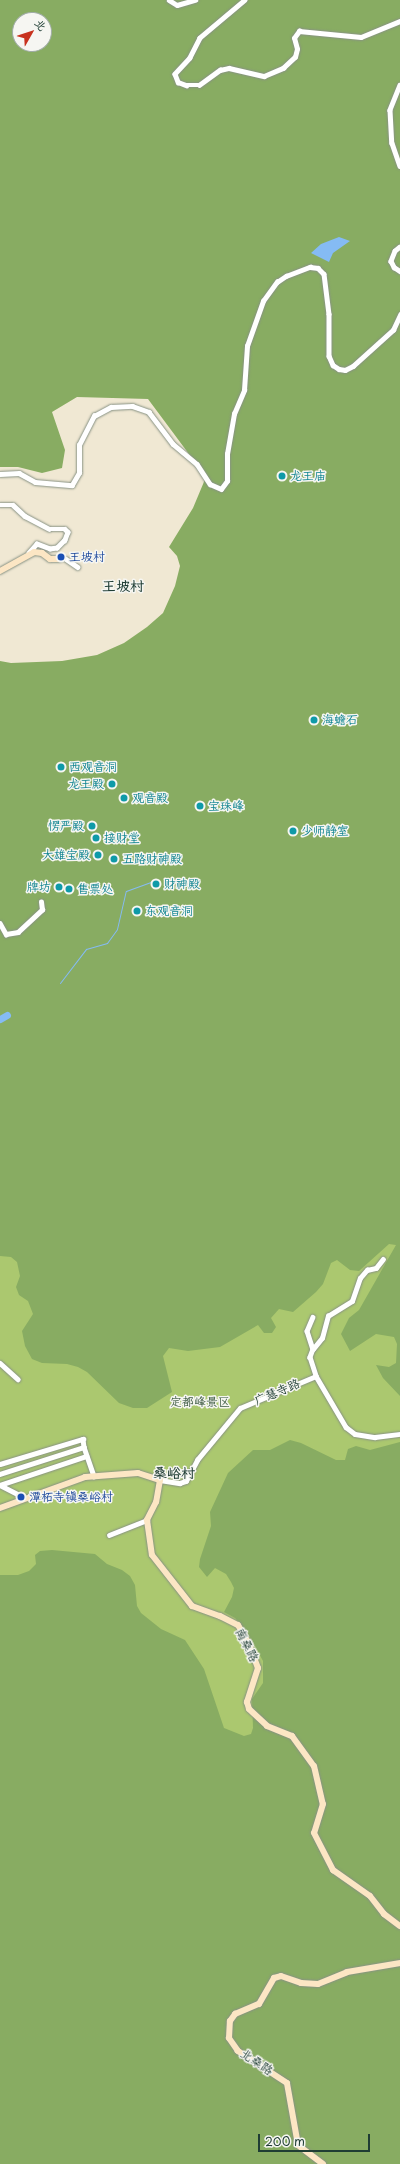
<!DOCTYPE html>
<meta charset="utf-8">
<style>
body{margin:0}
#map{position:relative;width:400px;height:2164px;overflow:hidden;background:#f0e8d3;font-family:"Playpen Sans","LXGW WenKai TC",sans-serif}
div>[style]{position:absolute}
.green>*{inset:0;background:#abc86f}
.forest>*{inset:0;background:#88ac62}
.water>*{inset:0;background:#85bbf4}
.stream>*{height:1px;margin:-0.5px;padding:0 0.5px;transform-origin:0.5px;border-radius:0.5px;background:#85bbf4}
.river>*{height:7px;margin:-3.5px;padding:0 3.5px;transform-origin:3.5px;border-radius:3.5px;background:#85bbf4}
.roads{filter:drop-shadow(0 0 1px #889284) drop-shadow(0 0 1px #889284)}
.street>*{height:4.5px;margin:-2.25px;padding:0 2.25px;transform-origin:2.25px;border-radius:2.25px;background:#fff}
.secondary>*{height:6px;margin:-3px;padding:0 3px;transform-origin:3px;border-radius:3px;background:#fce6c4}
.dots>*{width:11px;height:11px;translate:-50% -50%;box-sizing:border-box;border:2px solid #f6f6f2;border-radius:50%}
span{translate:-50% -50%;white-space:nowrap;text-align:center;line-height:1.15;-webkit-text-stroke:3px #f6f6f2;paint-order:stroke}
.culture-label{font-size:12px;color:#0d838f}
.left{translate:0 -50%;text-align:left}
.right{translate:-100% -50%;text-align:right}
.transit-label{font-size:12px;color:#164399}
.street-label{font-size:12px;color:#1f3d34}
.park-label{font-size:12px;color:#3b5940}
.quarter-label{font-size:14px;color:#1f3d34;font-weight:700}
.north{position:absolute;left:12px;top:12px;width:40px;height:40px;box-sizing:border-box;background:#f6f6f2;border:1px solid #a0aca6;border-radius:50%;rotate:51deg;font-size:11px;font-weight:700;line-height:16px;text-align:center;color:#1f3d34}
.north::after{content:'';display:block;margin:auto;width:14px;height:18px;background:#c8321e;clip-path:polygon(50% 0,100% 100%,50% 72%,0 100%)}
.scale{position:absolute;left:258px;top:2134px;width:112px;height:18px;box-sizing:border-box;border:2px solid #1f3d34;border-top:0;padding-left:5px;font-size:12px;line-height:14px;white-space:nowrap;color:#1f3d34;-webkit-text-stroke:3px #f6f6f2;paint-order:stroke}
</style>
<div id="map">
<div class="green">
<div style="clip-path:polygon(400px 983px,400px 2164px,0 1636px,0 1159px)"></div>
</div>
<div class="forest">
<div style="clip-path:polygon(evenodd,0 0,400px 0,400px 1396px,383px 1378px,376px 1365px,389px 1367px,396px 1363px,397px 1344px,394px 1337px,376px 1334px,350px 1351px,341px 1334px,349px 1318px,359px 1310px,396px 1245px,389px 1244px,359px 1271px,350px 1270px,337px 1260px,331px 1263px,323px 1284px,316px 1292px,293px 1312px,279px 1309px,271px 1318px,276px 1327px,272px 1333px,264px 1333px,258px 1325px,220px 1347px,188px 1351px,169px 1348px,163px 1356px,172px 1392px,147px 1408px,133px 1408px,119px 1403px,87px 1372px,78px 1367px,67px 1364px,42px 1363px,32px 1359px,25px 1346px,22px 1331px,33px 1314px,28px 1301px,19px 1295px,16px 1287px,20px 1276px,17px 1262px,11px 1257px,0 1256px,0 661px,11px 663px,62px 661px,97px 655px,124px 643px,147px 627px,163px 613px,175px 586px,180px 566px,177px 556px,169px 547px,193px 508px,206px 477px,148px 399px,77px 397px,52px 412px,65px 450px,62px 468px,42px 473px,18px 467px,0 467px,0 0,20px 20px,44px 20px,44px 44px,20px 44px,20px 20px)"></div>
<div style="clip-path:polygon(290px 1440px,301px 1443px,336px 1460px,345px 1460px,348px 1449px,356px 1446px,370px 1450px,400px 1442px,400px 2164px,0 2164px,0 1575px,18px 1575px,29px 1571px,36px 1564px,35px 1555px,40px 1551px,52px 1550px,95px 1554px,107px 1564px,122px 1570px,130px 1576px,135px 1585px,137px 1606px,141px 1613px,161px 1629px,185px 1640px,204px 1669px,224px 1728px,244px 1736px,251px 1734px,253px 1728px,252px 1699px,263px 1683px,263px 1661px,246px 1630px,235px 1618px,224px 1612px,232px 1597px,234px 1588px,231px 1582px,226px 1574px,215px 1568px,207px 1577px,199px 1567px,200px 1559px,211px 1526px,210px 1512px,228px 1473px,253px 1450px,270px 1450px)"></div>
</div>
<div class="water">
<div style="clip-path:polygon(339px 237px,350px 241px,333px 253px,329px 262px,311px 253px,321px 244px)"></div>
</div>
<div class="stream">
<div style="left:60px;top:983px;width:43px;rotate:-52.6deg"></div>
<div style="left:86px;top:949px;width:22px;rotate:-16deg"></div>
<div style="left:107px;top:943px;width:17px;rotate:-54deg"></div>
<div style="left:117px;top:929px;width:39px;rotate:-77deg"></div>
<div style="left:126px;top:891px;width:27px;rotate:-20deg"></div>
</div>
<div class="river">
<div style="left:0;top:1019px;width:8px;rotate:-30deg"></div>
</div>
<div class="roads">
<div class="street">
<div style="left:169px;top:0;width:9px;rotate:32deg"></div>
<div style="left:177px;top:5px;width:19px;rotate:-16deg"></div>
<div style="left:245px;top:0;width:59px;rotate:139.8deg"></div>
<div style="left:200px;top:38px;width:22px;rotate:117deg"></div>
<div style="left:190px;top:58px;width:22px;rotate:133deg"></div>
<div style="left:175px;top:74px;width:9px;rotate:69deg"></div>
<div style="left:178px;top:82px;width:9px;rotate:21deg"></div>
<div style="left:186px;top:85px;width:13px"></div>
<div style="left:199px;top:85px;width:26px;rotate:-36deg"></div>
<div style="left:220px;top:70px;width:9px;rotate:-13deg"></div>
<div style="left:229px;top:68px;width:36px;rotate:13deg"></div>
<div style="left:264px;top:76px;width:21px;rotate:-23deg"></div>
<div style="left:283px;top:68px;width:16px;rotate:-43deg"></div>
<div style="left:295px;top:57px;width:8px;rotate:-76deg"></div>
<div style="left:297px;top:49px;width:11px;rotate:-105deg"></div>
<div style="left:294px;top:38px;width:9px;rotate:-54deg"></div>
<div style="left:299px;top:31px;width:62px;rotate:5.5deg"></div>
<div style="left:361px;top:37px;width:42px;rotate:-22.3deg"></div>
<div style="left:400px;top:85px;width:27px;rotate:112deg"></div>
<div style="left:390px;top:110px;width:33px;rotate:87deg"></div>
<div style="left:392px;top:143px;width:24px;rotate:71deg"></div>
<div style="left:400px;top:247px;width:6px;rotate:141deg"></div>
<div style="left:395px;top:251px;width:11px;rotate:112deg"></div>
<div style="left:391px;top:261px;width:7px;rotate:63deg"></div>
<div style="left:394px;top:267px;width:7px;rotate:34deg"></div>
<div style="left:0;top:474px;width:19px;rotate:-3deg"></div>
<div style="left:19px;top:473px;width:18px;rotate:29deg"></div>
<div style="left:35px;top:482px;width:37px;rotate:5deg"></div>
<div style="left:72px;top:485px;width:14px;rotate:-60deg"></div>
<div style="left:79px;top:473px;width:28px;rotate:-90deg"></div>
<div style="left:79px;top:445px;width:33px;rotate:-63deg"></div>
<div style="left:94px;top:416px;width:19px;rotate:-28deg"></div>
<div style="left:111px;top:407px;width:21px;rotate:-3deg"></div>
<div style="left:132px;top:406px;width:18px;rotate:19deg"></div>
<div style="left:149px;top:412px;width:40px;rotate:53deg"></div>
<div style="left:173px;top:444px;width:31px;rotate:40deg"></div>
<div style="left:197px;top:464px;width:24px;rotate:57deg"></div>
<div style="left:210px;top:484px;width:12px;rotate:24deg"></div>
<div style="left:221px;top:489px;width:10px;rotate:-53deg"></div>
<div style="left:227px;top:481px;width:27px;rotate:-90deg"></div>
<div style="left:227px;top:454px;width:41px;rotate:-80.1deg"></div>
<div style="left:234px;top:414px;width:26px;rotate:-67deg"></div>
<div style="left:244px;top:390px;width:44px;rotate:-86.1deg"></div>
<div style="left:247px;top:346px;width:48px;rotate:-70.4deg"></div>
<div style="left:263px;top:301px;width:24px;rotate:-54deg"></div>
<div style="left:277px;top:282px;width:11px;rotate:-34deg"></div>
<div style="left:286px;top:276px;width:26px;rotate:-21deg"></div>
<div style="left:310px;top:267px;width:8px;rotate:7deg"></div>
<div style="left:318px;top:268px;width:8px;rotate:45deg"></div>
<div style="left:324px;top:274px;width:40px;rotate:82.9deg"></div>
<div style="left:329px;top:314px;width:42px;rotate:90deg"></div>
<div style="left:329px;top:356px;width:10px;rotate:66deg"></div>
<div style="left:333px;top:365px;width:7px;rotate:34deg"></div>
<div style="left:339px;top:369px;width:6px;rotate:9deg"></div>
<div style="left:345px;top:370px;width:9px;rotate:-27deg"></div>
<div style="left:353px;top:366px;width:54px;rotate:-42deg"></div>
<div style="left:393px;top:330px;width:17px;rotate:-65deg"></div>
<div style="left:0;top:505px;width:13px"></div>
<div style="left:13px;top:505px;width:16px;rotate:43deg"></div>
<div style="left:25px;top:516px;width:27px;rotate:28deg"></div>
<div style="left:49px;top:529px;width:16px"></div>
<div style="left:65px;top:529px;width:4px;rotate:45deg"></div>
<div style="left:68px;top:532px;width:9px;rotate:111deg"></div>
<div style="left:65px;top:540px;width:11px;rotate:135deg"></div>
<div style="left:57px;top:548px;width:7px;rotate:172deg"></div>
<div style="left:50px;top:549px;width:14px;rotate:-159deg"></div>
<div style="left:37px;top:544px;width:12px;rotate:132deg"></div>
<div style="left:60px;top:559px;width:6px"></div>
<div style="left:66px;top:559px;width:14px;rotate:34deg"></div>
<div style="left:0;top:923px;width:13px;rotate:61deg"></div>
<div style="left:6px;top:934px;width:12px;rotate:-9deg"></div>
<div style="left:18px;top:932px;width:33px;rotate:-43deg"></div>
<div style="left:42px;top:910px;width:8px;rotate:-97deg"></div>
<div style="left:313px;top:1317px;width:15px;rotate:113deg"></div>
<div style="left:307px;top:1331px;width:19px;rotate:72deg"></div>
<div style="left:313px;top:1349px;width:9px;rotate:111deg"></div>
<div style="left:310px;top:1357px;width:20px;rotate:72deg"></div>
<div style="left:313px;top:1349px;width:14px;rotate:-51deg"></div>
<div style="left:322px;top:1338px;width:23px;rotate:-75deg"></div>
<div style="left:328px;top:1316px;width:28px;rotate:-32deg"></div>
<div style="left:352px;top:1301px;width:24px;rotate:-71deg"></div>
<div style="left:360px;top:1278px;width:11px;rotate:-49deg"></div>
<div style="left:367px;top:1270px;width:9px;rotate:-13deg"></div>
<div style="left:376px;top:1268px;width:11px;rotate:-52deg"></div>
<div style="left:0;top:1363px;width:24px;rotate:42deg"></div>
<div style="left:0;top:1464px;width:87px;rotate:-16.8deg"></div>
<div style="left:83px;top:1439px;width:8px;rotate:83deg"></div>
<div style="left:84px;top:1447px;width:31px;rotate:71deg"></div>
<div style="left:0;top:1474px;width:88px;rotate:-17.8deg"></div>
<div style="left:160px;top:1480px;width:20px;rotate:9deg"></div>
<div style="left:180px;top:1483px;width:6px;rotate:-18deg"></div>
<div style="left:186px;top:1481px;width:24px;rotate:-62deg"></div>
<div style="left:197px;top:1460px;width:67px;rotate:-50.4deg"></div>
<div style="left:240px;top:1408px;width:82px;rotate:-22.8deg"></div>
<div style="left:316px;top:1376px;width:59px;rotate:59.5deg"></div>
<div style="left:346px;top:1427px;width:11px;rotate:38deg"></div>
<div style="left:355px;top:1434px;width:20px;rotate:9deg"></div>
<div style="left:375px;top:1437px;width:25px;rotate:-7deg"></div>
<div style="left:0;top:1485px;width:91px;rotate:-18.6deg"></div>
<div style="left:0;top:1485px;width:28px;rotate:27deg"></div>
<div style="left:109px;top:1535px;width:41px;rotate:-21.5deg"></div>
</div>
<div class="secondary">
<div style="left:0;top:571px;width:39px;rotate:-29deg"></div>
<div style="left:34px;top:552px;width:8px;rotate:7deg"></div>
<div style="left:42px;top:553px;width:10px;rotate:37deg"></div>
<div style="left:50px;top:559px;width:10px"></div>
<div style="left:0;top:1508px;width:90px;rotate:-20deg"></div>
<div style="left:85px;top:1477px;width:53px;rotate:-4.3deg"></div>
<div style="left:138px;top:1473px;width:23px;rotate:18deg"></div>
<div style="left:160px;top:1480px;width:22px;rotate:100deg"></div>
<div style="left:156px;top:1502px;width:20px;rotate:117deg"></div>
<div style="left:147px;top:1520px;width:35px;rotate:82deg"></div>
<div style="left:152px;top:1555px;width:65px;rotate:51.9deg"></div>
<div style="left:192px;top:1606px;width:30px;rotate:20deg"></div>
<div style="left:220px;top:1616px;width:20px;rotate:27deg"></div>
<div style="left:238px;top:1625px;width:20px;rotate:60deg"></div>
<div style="left:248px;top:1642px;width:28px;rotate:69deg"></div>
<div style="left:258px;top:1668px;width:36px;rotate:108deg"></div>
<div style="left:247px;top:1702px;width:7px;rotate:74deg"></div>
<div style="left:249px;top:1709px;width:25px;rotate:43deg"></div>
<div style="left:267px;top:1726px;width:27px;rotate:22deg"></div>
<div style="left:292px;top:1736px;width:37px;rotate:54deg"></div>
<div style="left:314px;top:1766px;width:39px;rotate:77deg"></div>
<div style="left:323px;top:1804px;width:30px;rotate:107deg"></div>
<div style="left:314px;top:1833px;width:42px;rotate:62.8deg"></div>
<div style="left:333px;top:1870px;width:45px;rotate:35.1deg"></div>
<div style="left:370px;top:1896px;width:23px;rotate:52deg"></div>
<div style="left:384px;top:1914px;width:20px;rotate:37deg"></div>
<div style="left:323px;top:2164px;width:31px;rotate:-143deg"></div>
<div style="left:298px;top:2145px;width:63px;rotate:-100.1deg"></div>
<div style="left:287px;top:2083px;width:59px;rotate:-146.9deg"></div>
<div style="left:238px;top:2051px;width:16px;rotate:-125deg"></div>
<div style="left:229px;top:2038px;width:17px;rotate:-87deg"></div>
<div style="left:230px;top:2021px;width:9px;rotate:-54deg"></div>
<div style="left:235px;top:2014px;width:26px;rotate:-23deg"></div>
<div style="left:259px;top:2004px;width:30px;rotate:-60deg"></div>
<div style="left:274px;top:1978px;width:7px;rotate:-16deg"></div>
<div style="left:281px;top:1976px;width:21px;rotate:19deg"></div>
<div style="left:301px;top:1983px;width:17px;rotate:3deg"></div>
<div style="left:318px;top:1984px;width:31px;rotate:-22deg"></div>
<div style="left:347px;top:1972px;width:54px;rotate:-9.6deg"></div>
</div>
</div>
<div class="dots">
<div style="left:282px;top:476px;background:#0f9aa8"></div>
<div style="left:61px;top:557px;background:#1a4fb4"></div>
<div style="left:314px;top:720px;background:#0f9aa8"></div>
<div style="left:61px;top:767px;background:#0f9aa8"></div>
<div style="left:112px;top:784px;background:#0f9aa8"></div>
<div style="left:124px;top:798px;background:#0f9aa8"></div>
<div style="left:200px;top:806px;background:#0f9aa8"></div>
<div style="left:92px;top:826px;background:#0f9aa8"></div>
<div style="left:293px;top:831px;background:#0f9aa8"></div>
<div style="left:96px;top:838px;background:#0f9aa8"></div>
<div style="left:98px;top:855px;background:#0f9aa8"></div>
<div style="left:114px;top:859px;background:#0f9aa8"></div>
<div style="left:156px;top:884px;background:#0f9aa8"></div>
<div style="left:59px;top:887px;background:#0f9aa8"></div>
<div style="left:69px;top:889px;background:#0f9aa8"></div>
<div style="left:137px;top:911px;background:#0f9aa8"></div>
<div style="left:21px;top:1497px;background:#1a4fb4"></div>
</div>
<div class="culture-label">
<span class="left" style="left:290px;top:476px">龙王庙</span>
<span class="left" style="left:322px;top:720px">海蟾石</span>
<span class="left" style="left:69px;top:767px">西观音洞</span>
<span class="right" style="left:104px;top:784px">龙王殿</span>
<span class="left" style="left:132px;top:798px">观音殿</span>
<span class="left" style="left:208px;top:806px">宝珠峰</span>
<span class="right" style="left:84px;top:826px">愣严殿</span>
<span class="left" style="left:301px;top:831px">少师静室</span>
<span class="left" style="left:104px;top:838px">接财堂</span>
<span class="right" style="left:90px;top:855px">大雄宝殿</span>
<span class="left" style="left:122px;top:859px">五路财神殿</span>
<span class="left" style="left:164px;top:884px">财神殿</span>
<span class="right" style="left:51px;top:887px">牌坊</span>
<span class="left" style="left:77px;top:889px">售票处</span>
<span class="left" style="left:145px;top:911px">东观音洞</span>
</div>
<div class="transit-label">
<span class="left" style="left:69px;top:557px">王坡村</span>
<span class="left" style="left:29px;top:1497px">潭柘寺镇桑峪村</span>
</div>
<div class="street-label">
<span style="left:277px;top:1392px;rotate:-23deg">广慧寺路</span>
<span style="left:247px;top:1645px;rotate:63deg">南桑路</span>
<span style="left:257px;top:2062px;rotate:34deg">北桑路</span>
</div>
<div class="park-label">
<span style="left:200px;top:1402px">定都峰景区</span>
</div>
<div class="quarter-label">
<span style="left:123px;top:586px">王坡村</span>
<span style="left:174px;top:1473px">桑峪村</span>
</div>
<div class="north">北</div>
<div class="scale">200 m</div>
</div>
